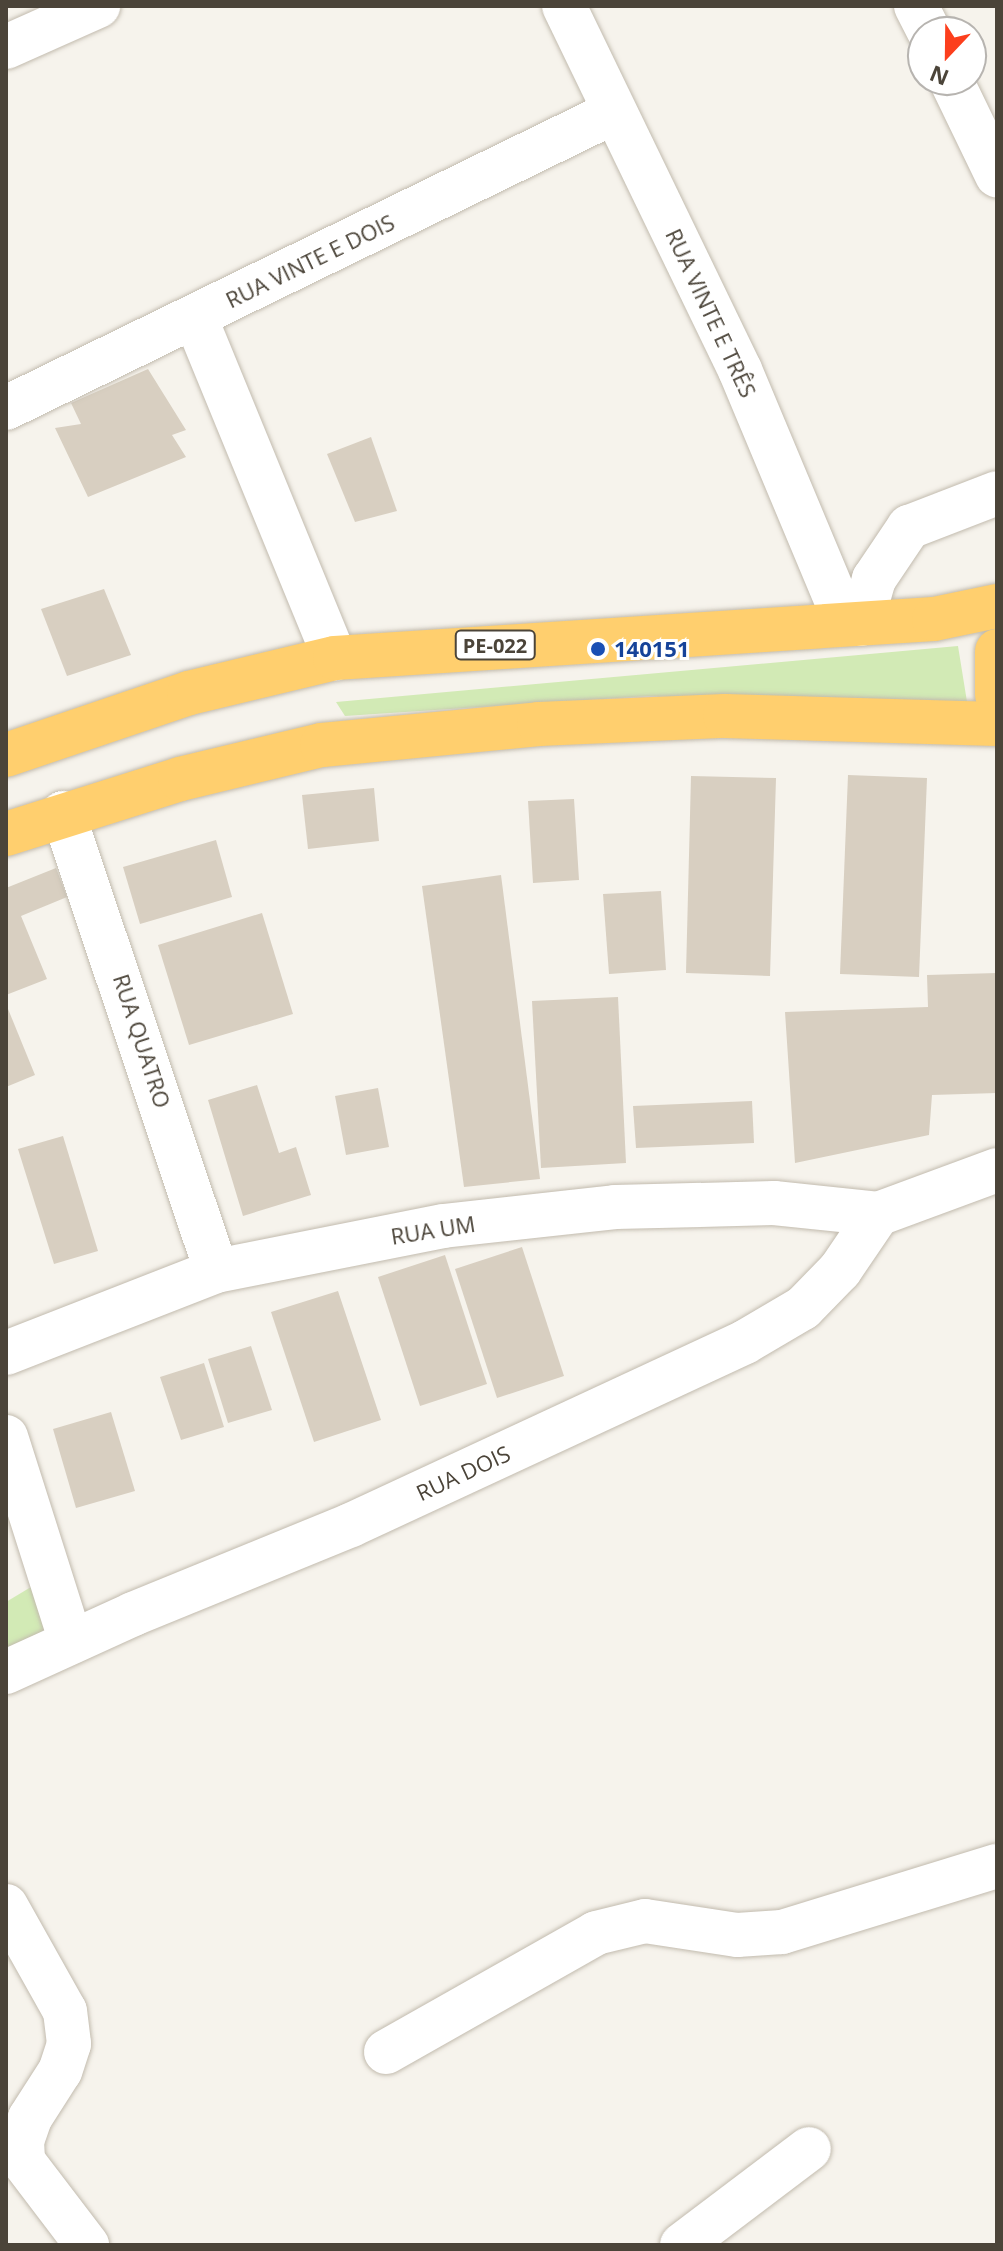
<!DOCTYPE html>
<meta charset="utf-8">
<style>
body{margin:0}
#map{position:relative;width:1003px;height:2251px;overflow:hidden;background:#f6f3ec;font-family:"Open Sans",sans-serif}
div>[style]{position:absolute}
.green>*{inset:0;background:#d2eab5}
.building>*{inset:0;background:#d8cfc1}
.roads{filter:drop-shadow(0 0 2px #c2bbae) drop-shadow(0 0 2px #c2bbae)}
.minor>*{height:44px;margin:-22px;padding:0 22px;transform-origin:22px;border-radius:22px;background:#fff}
.highway>*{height:44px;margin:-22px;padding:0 22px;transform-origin:22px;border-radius:22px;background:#ffcf6e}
.dots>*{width:22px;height:22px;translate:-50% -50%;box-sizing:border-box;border:4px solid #fff;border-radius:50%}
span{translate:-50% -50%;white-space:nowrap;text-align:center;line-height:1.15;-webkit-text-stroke:6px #fff;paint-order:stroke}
.shield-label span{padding:2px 6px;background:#fff;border:2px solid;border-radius:6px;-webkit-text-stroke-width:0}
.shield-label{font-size:20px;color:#4b4439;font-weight:700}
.street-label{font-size:22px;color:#4b4439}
.transit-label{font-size:22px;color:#164399;font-weight:700}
.left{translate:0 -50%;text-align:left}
.frame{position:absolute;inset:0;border:8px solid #4b4439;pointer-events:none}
.north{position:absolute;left:907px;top:16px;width:80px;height:80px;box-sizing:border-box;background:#fff;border:2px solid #b7b4b0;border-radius:50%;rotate:202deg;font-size:22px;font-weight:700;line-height:32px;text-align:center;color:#4b4439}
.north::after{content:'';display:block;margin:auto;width:28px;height:36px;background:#fc3f1d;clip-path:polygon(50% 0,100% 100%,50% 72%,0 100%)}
</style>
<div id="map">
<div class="green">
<div style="clip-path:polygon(958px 646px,968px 708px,648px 696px,345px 716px,336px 702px)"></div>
<div style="clip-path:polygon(31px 1587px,69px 1623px,6px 1654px,6px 1602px)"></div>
</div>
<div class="building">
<div style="clip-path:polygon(148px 369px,186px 430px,172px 435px,186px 457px,88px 497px,55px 428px,81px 424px,71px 403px)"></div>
<div style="clip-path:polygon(371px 437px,397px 511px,355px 522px,327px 454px)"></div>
<div style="clip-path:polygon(104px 589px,131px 655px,67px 676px,41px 609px)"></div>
<div style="clip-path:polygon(848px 775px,927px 778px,919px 977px,840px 974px)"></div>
<div style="clip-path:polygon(691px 776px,776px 778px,770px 976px,686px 973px)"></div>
<div style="clip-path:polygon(374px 788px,379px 841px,308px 849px,302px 795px)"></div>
<div style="clip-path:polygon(574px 799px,579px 880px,533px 883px,528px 801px)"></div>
<div style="clip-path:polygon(216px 840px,232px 897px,140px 924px,123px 867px)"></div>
<div style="clip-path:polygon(56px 868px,67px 897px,21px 916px,47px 979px,6px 995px,6px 888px)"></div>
<div style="clip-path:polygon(501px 875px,540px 1179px,464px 1187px,422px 886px)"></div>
<div style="clip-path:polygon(661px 891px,666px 970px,609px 974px,603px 894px)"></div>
<div style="clip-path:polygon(262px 913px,293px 1014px,189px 1045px,158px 945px)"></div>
<div style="clip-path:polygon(997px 973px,997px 1093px,932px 1095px,929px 1135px,795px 1163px,785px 1012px,928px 1007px,927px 975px)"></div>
<div style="clip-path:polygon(618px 997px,626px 1163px,541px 1168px,532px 1001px)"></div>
<div style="clip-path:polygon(6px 1004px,35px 1075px,6px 1087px)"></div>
<div style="clip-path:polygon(257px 1085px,279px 1153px,296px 1147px,311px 1195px,243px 1216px,208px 1100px)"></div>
<div style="clip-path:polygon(378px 1088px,389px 1147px,346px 1155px,335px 1096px)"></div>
<div style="clip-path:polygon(752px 1101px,754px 1143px,636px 1148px,633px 1106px)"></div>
<div style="clip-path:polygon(63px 1136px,98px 1251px,54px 1264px,18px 1149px)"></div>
<div style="clip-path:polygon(522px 1247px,564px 1376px,497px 1398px,455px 1269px)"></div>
<div style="clip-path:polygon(445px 1255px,487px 1384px,420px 1406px,378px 1277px)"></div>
<div style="clip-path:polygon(338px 1291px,381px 1420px,314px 1442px,271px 1312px)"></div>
<div style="clip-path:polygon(251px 1346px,272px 1410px,228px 1423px,208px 1359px)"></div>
<div style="clip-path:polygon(204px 1363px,224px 1427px,181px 1440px,160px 1377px)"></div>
<div style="clip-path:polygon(111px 1412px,135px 1491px,76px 1508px,53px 1429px)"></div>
</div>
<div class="roads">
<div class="minor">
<div style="left:564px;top:6px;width:404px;rotate:64.2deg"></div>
<div style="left:740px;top:370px;width:275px;rotate:67.3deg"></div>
<div style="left:916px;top:6px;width:29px;rotate:63deg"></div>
<div style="left:6px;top:47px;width:101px;rotate:-24deg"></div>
<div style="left:951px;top:80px;width:106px;rotate:64.2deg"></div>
<div style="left:195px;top:317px;width:369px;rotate:67.7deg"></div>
<div style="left:6px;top:408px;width:676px;rotate:-25.96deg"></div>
<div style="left:861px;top:624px;width:47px;rotate:-73.9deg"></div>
<div style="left:874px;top:579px;width:63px;rotate:-56.1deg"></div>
<div style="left:909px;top:527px;width:94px;rotate:-21.1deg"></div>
<div style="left:63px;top:813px;width:483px;rotate:71.5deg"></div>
<div style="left:6px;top:1353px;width:225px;rotate:-21.3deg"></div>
<div style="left:216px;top:1271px;width:231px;rotate:-11.2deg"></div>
<div style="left:443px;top:1226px;width:173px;rotate:-6.3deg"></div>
<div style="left:615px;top:1207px;width:159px;rotate:-1.4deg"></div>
<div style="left:774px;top:1203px;width:105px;rotate:6deg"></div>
<div style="left:878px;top:1214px;width:127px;rotate:-20.3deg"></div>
<div style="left:6px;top:1437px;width:215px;rotate:72.4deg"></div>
<div style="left:6px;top:1672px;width:140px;rotate:-24.5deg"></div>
<div style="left:133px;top:1614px;width:235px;rotate:-22.2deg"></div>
<div style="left:351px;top:1525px;width:434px;rotate:-24.9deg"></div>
<div style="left:745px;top:1342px;width:67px;rotate:-30.4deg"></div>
<div style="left:803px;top:1308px;width:53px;rotate:-45.8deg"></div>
<div style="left:840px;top:1270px;width:68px;rotate:-55.8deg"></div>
<div style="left:6px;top:1906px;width:120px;rotate:60.7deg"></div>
<div style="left:65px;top:2011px;width:33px;rotate:83deg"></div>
<div style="left:69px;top:2044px;width:28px;rotate:108deg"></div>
<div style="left:60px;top:2071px;width:56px;rotate:122.6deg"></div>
<div style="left:30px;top:2118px;width:24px;rotate:109deg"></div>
<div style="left:22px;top:2141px;width:20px;rotate:87deg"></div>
<div style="left:23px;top:2161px;width:106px;rotate:52.7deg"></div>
<div style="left:386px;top:2052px;width:241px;rotate:-29.5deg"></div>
<div style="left:596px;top:1933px;width:50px;rotate:-13.8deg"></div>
<div style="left:645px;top:1921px;width:93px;rotate:8.7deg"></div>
<div style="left:737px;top:1935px;width:45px;rotate:-3.8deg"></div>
<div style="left:782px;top:1932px;width:225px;rotate:-17.1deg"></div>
<div style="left:682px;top:2245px;width:159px;rotate:-37.1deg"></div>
</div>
<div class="highway">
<div style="left:997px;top:651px;width:44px;rotate:90deg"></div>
<div style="left:6px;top:755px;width:193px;rotate:-18.7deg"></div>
<div style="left:189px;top:693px;width:150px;rotate:-13.5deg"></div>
<div style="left:335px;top:658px;width:600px;rotate:-3.73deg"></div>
<div style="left:934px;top:619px;width:64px;rotate:-11.7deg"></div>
<div style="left:6px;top:834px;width:182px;rotate:-17.5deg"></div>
<div style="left:180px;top:779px;width:146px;rotate:-13.5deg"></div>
<div style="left:322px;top:745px;width:218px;rotate:-5.5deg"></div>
<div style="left:539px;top:724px;width:186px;rotate:-2.5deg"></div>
<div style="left:725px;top:716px;width:272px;rotate:1.7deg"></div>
</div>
</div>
<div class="dots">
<div style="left:598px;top:649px;background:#1a4fb4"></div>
</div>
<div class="shield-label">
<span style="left:495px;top:645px">PE-022</span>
</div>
<div class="street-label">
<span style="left:310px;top:261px;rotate:-26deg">RUA VINTE E DOIS</span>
<span style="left:711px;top:313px;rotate:65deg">RUA VINTE E TRÊS</span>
<span style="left:142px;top:1041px;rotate:72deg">RUA QUATRO</span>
<span style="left:433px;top:1230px;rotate:-9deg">RUA UM</span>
<span style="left:463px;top:1473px;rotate:-25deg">RUA DOIS</span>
</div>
<div class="transit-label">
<span class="left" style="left:614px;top:649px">140151</span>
</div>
<div class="frame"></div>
<div class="north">N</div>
</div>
